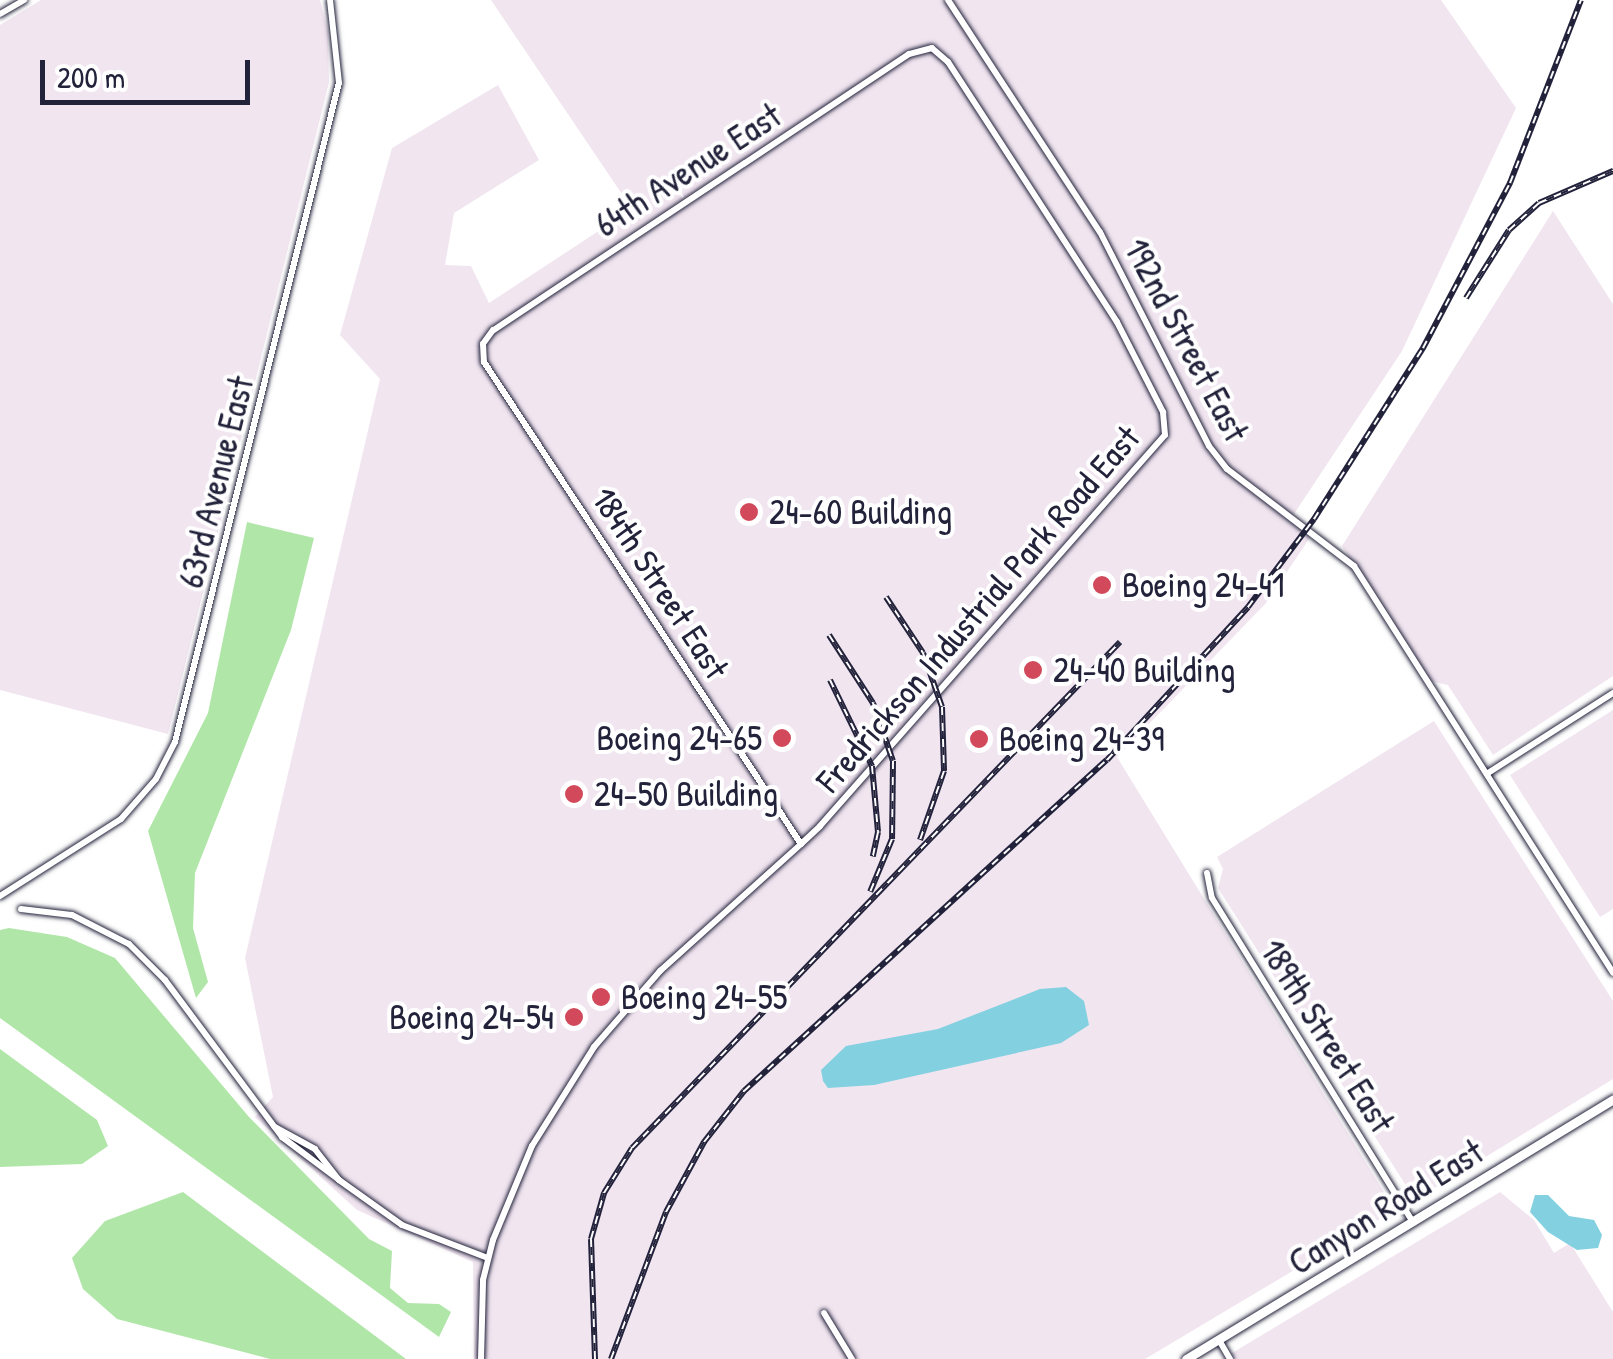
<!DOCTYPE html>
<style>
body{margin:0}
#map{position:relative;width:1613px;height:1359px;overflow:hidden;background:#fff;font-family:"Patrick Hand",sans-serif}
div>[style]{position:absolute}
.built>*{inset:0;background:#f1e5f0}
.green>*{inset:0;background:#b1e6a9}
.water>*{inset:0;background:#83d0e1}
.roads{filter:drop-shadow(0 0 2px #22223b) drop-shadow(0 0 2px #22223b)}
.minor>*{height:6px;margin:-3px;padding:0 3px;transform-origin:3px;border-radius:3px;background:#fff}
.secondary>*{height:9px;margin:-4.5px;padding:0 4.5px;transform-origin:4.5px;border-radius:4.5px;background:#fff}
.rail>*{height:6px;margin-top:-3px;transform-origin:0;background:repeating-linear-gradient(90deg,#fff 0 8px,#22223b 0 16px);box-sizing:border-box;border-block:2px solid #22223b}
.dots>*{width:28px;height:28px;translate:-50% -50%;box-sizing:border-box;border:5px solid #fff;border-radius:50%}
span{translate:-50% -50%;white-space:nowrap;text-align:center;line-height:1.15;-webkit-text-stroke:8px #fff;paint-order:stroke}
.street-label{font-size:35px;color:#22223b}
.poi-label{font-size:35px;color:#22223b}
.left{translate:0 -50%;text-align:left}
.right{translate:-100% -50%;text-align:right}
.scale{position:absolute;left:40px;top:60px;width:210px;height:45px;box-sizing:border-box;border:5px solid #22223b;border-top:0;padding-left:12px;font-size:30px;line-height:35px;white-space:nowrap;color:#22223b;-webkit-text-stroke:8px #fff;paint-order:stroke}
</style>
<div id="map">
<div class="built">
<div style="clip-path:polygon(41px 0,320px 0,328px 31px,329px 82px,168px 734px,0 690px,0 25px)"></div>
<div style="clip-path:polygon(491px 0,1441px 0,1516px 108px,1402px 351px,1290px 520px,1311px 536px,1266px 603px,1117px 757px,1395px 1210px,1145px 1359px,474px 1359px,473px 1262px,357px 1210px,255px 1117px,273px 1097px,245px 958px,380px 379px,340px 335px,392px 148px,498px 85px,539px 160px,454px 213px,445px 265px,471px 266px,489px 303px,632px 209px)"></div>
<div style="clip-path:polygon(1553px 211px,1613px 304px,1613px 676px,1493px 755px,1448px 685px,1430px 681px,1342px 546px)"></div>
<div style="clip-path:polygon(1613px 710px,1613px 909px,1600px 917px,1510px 775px)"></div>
<div style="clip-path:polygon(1434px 721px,1613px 1001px,1613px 1079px,1415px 1200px,1218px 888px,1223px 869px,1217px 857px)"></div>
<div style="clip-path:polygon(1500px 1192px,1534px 1220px,1554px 1253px,1570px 1243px,1613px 1312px,1613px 1359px,1222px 1359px)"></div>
</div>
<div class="green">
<div style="clip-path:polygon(247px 522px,314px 538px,291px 630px,195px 873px,193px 928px,208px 982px,196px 998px,148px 831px,208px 713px)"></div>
<div style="clip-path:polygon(9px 928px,67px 937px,115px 958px,249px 1117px,369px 1239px,392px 1251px,390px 1288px,408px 1303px,439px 1304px,451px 1312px,439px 1337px,0 1018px,0 930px)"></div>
<div style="clip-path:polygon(0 1049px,97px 1120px,108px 1146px,82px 1164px,0 1167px)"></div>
<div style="clip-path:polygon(183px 1192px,406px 1359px,270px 1359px,117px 1319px,83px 1289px,72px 1258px,105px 1221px)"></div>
</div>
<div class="water">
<div style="clip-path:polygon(1066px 987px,1084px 1001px,1089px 1025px,1061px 1043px,874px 1085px,828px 1088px,823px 1081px,821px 1070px,846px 1046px,938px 1029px,1040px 989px)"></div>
<div style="clip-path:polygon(1535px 1195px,1548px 1195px,1569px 1216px,1594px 1220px,1602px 1235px,1598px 1248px,1577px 1250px,1548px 1232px,1530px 1212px)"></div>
</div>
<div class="roads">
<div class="minor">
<div style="left:948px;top:0;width:277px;rotate:56.8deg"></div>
<div style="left:1100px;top:232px;width:240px;rotate:63deg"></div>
<div style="left:1209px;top:446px;width:29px;rotate:52deg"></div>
<div style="left:1227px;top:469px;width:160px;rotate:37.4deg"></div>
<div style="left:1354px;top:566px;width:482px;rotate:57.5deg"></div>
<div style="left:0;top:14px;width:28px;rotate:-30deg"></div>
<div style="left:1488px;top:773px;width:148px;rotate:-32.6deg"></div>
<div style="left:1207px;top:873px;width:25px;rotate:79deg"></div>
<div style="left:1212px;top:898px;width:381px;rotate:58.2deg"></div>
<div style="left:0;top:896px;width:143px;rotate:-32.5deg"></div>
<div style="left:121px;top:819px;width:53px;rotate:-48.8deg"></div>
<div style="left:156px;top:779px;width:42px;rotate:-62.8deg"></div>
<div style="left:175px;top:742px;width:679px;rotate:-76.03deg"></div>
<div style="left:339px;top:83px;width:83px;rotate:-96.2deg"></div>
<div style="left:21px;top:909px;width:51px;rotate:6.7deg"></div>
<div style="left:72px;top:915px;width:64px;rotate:27deg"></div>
<div style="left:129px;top:944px;width:51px;rotate:45deg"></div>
<div style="left:165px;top:980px;width:196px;rotate:53.3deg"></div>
<div style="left:282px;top:1137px;width:71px;rotate:37deg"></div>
<div style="left:339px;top:1180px;width:39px;rotate:-128deg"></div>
<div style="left:315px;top:1149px;width:46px;rotate:-151.2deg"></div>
<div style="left:339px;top:1180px;width:77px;rotate:35.5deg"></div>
<div style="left:402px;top:1225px;width:92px;rotate:21deg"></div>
<div style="left:824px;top:1313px;width:54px;rotate:58.7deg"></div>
<div style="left:1219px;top:1340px;width:22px;rotate:60deg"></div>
<div style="left:481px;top:1359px;width:79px;rotate:-88.5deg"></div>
<div style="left:483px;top:1280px;width:41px;rotate:-76deg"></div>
<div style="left:493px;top:1240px;width:102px;rotate:-67.5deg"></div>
<div style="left:532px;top:1146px;width:117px;rotate:-57.9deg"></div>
<div style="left:594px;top:1047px;width:101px;rotate:-49deg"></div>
<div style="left:660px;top:971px;width:190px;rotate:-42deg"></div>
<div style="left:801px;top:844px;width:26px;rotate:-43deg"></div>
<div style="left:820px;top:826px;width:521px;rotate:-48.58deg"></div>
<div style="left:1165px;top:435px;width:23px;rotate:-95deg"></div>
<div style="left:1163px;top:412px;width:101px;rotate:-117.1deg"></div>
<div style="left:1117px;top:322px;width:310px;rotate:-123deg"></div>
<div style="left:948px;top:62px;width:21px;rotate:-139deg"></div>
<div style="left:932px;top:48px;width:24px;rotate:165deg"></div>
<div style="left:909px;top:54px;width:499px;rotate:146.4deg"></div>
<div style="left:493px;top:330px;width:17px;rotate:126deg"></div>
<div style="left:483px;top:344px;width:18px;rotate:87deg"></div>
<div style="left:484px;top:362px;width:577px;rotate:56.67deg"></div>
</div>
<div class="secondary">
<div style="left:1186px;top:1359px;width:500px;rotate:-31.3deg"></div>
</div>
</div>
<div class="rail">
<div style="left:1466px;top:298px;width:80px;rotate:-57.7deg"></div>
<div style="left:1509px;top:230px;width:40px;rotate:-42deg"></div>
<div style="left:1539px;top:203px;width:81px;rotate:-23.4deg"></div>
<div style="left:886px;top:597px;width:67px;rotate:56.5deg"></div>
<div style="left:923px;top:653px;width:57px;rotate:70.6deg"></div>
<div style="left:942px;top:707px;width:64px;rotate:88.2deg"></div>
<div style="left:944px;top:771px;width:73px;rotate:109.2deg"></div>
<div style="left:829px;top:635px;width:81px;rotate:57.1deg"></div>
<div style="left:873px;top:703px;width:61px;rotate:71deg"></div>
<div style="left:893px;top:761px;width:78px;rotate:90.7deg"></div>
<div style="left:892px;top:839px;width:57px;rotate:112.5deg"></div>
<div style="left:830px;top:680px;width:96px;rotate:64deg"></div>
<div style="left:872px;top:766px;width:66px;rotate:84.8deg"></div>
<div style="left:878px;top:832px;width:25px;rotate:102deg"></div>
<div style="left:595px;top:1359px;width:120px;rotate:-91.9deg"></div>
<div style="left:591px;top:1239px;width:48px;rotate:-74.2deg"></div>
<div style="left:604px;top:1193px;width:53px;rotate:-58.1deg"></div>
<div style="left:632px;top:1148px;width:703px;rotate:-46.04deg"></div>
<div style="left:611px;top:1359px;width:157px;rotate:-69.5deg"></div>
<div style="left:666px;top:1212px;width:80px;rotate:-61.5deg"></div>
<div style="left:704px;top:1142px;width:65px;rotate:-51.9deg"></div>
<div style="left:744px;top:1091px;width:491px;rotate:-42.4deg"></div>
<div style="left:1107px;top:760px;width:208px;rotate:-47.3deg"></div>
<div style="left:1248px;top:607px;width:110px;rotate:-53.1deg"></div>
<div style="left:1314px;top:519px;width:203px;rotate:-57.5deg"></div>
<div style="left:1423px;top:348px;width:187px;rotate:-62.2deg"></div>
<div style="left:1510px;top:183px;width:196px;rotate:-68.8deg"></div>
</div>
<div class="dots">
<div style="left:749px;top:512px;background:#d1495b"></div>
<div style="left:1102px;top:585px;background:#d1495b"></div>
<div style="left:1033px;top:670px;background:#d1495b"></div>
<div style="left:782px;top:738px;background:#d1495b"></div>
<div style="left:979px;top:739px;background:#d1495b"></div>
<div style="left:574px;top:794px;background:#d1495b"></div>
<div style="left:601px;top:997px;background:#d1495b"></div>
<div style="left:574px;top:1017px;background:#d1495b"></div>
</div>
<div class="street-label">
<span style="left:688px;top:170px;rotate:-33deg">64th Avenue East</span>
<span style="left:1186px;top:340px;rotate:62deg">192nd Street East</span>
<span style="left:216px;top:482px;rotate:-76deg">63rd Avenue East</span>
<span style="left:660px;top:583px;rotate:57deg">184th Street East</span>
<span style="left:978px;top:609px;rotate:-49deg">Fredrickson Industrial Park Road East</span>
<span style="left:1327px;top:1036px;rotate:58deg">189th Street East</span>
<span style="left:1386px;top:1207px;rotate:-32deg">Canyon Road East</span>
</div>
<div class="poi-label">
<span class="left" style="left:769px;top:512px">24-60 Building</span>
<span class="left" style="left:1122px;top:585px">Boeing 24-41</span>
<span class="left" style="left:1053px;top:670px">24-40 Building</span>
<span class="right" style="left:762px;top:738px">Boeing 24-65</span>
<span class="left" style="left:999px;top:739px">Boeing 24-39</span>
<span class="left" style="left:594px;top:794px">24-50 Building</span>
<span class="left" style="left:621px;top:997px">Boeing 24-55</span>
<span class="right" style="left:554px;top:1017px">Boeing 24-54</span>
</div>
<div class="scale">200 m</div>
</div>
